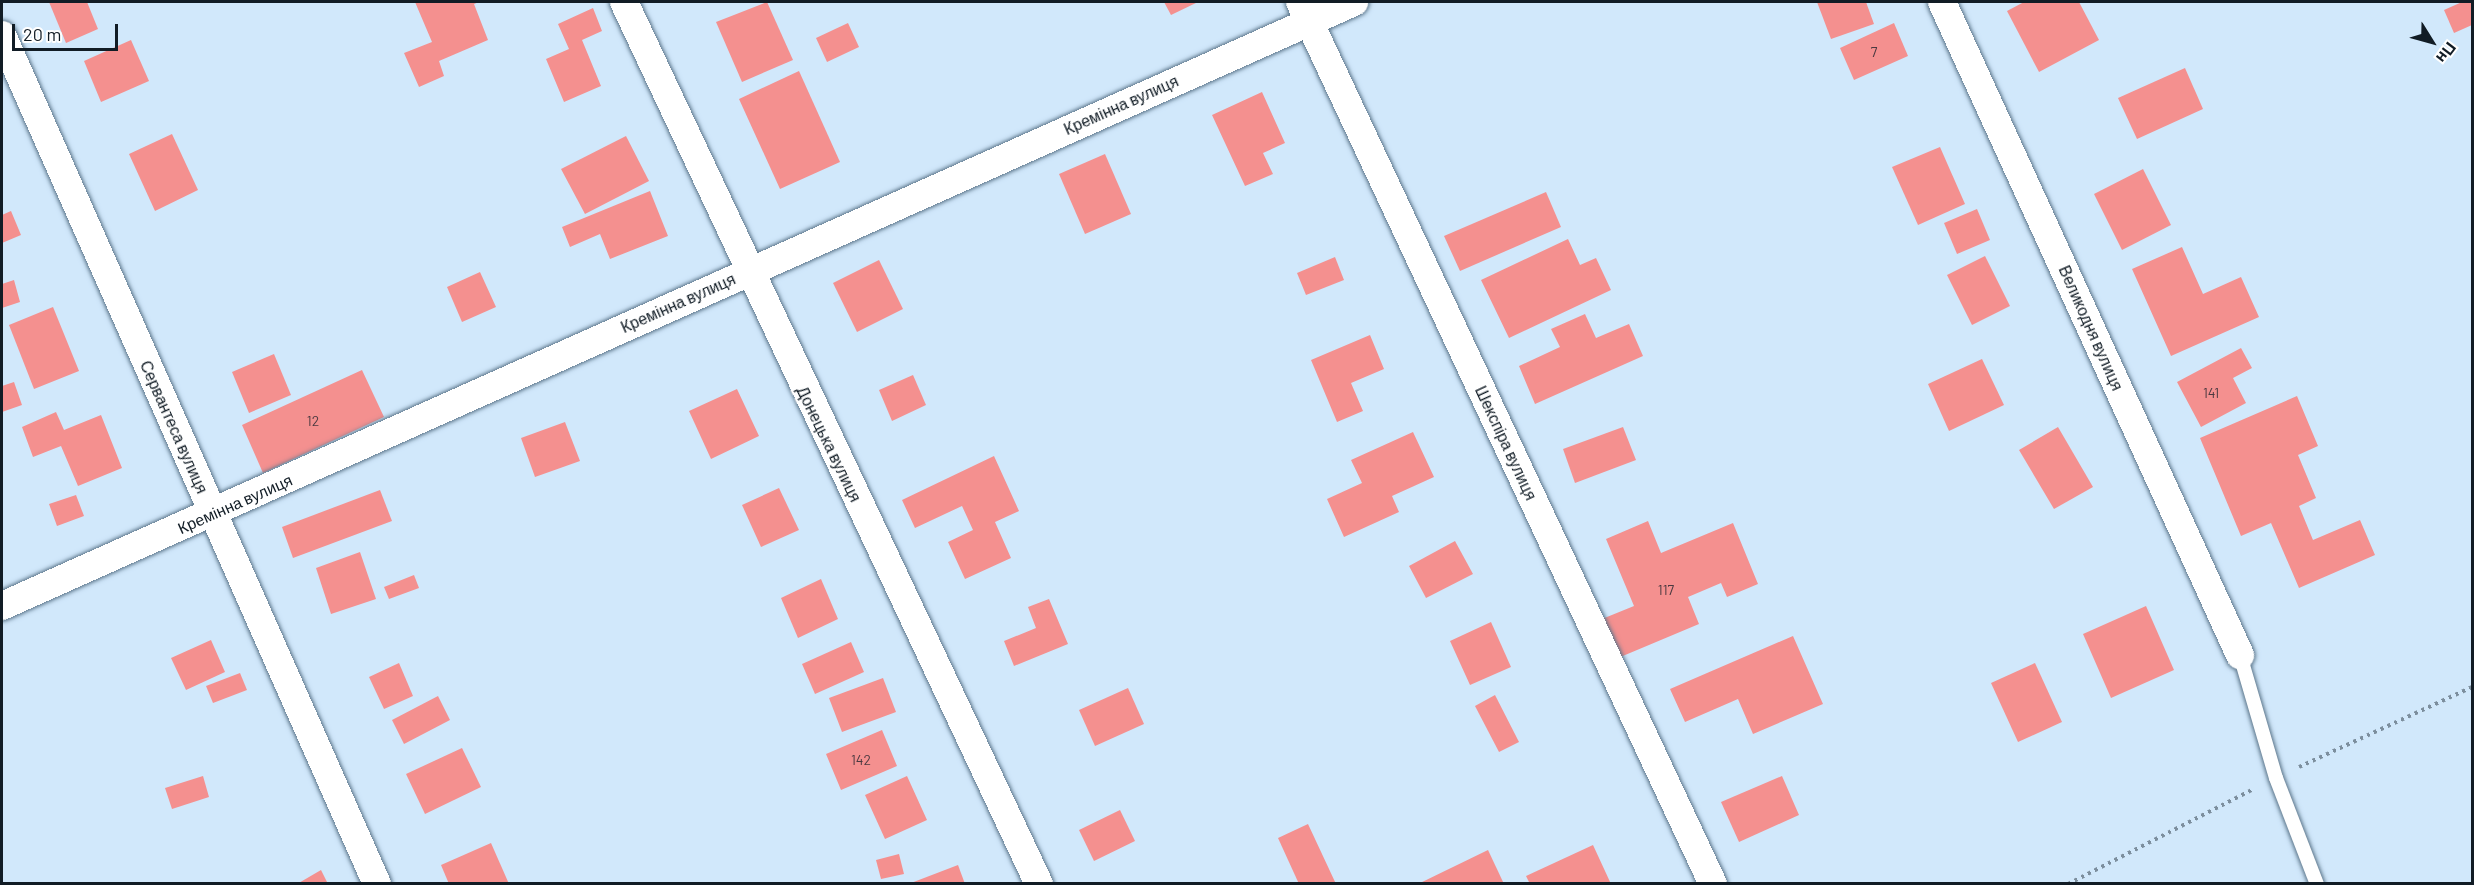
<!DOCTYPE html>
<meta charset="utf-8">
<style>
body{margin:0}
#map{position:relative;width:2474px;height:885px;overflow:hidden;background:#d1e8fb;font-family:Barlow,sans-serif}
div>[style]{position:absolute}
.building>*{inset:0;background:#f4908f}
.path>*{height:4px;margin-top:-2px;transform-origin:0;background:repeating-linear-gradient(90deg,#7c8e9d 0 3px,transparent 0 7.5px)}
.roads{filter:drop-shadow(0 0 2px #5c768b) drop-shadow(0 0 2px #5c768b)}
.lane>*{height:14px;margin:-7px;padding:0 7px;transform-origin:7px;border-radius:7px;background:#fff}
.street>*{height:28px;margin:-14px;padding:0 14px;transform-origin:14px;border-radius:14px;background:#fff}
span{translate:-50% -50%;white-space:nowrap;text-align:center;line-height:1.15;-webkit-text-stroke:4.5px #fff;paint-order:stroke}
.number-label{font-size:14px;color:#4a3940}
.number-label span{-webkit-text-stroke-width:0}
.street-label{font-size:16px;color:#111c25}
.frame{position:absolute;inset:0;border:3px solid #111c25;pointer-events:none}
.north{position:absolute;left:2402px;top:12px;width:60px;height:60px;-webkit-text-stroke:4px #fff;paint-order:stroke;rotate:127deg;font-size:16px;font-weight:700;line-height:24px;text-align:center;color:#111c25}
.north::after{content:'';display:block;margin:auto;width:21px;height:27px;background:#111c25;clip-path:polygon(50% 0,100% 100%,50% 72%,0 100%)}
.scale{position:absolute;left:12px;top:24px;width:106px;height:27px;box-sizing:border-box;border:3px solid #111c25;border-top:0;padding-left:8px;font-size:18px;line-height:21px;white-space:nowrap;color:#111c25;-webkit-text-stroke:4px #fff;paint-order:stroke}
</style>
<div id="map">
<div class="building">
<div style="clip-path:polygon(49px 2px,87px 2px,98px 29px,66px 43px)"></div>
<div style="clip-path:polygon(415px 2px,479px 2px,474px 4px,488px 40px,439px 61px,444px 76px,419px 87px,404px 53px,432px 42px)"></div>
<div style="clip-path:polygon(767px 2px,793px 60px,742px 82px,716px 22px)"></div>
<div style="clip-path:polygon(1164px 2px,1198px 2px,1171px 15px)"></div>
<div style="clip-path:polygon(1817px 2px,1866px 2px,1874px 24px,1831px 39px)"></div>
<div style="clip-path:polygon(2024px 2px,2079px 2px,2099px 40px,2039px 72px,2007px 11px)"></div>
<div style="clip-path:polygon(2462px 2px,2472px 2px,2472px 25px,2454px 33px,2444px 10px)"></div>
<div style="clip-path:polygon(593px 8px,602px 31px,582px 40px,601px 86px,564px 102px,546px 59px,569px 49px,558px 24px)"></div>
<div style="clip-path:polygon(848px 23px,859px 47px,827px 62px,816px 38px)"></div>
<div style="clip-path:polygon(1894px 23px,1908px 56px,1854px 80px,1840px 48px)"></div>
<div style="clip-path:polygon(131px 40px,149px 81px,101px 102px,84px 61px)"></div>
<div style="clip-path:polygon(2185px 68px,2203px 109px,2137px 139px,2118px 98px)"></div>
<div style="clip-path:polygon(799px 71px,840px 162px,780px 189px,739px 99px)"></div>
<div style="clip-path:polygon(1262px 92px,1285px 143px,1263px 153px,1273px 174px,1245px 186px,1212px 115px)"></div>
<div style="clip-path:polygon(172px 134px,198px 190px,155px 211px,129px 154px)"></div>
<div style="clip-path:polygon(626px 136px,649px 181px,585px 214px,561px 169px)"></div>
<div style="clip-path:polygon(1940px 147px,1965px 204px,1918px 225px,1892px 167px)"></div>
<div style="clip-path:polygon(1105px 154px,1131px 214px,1085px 234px,1059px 174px)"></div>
<div style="clip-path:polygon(2143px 169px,2171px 225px,2122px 250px,2094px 194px)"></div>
<div style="clip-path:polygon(650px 191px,668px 236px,610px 259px,600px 234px,570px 247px,562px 227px)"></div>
<div style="clip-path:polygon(1546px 192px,1561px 227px,1460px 271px,1444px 236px)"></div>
<div style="clip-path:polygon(1977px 209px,1990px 240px,1957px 254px,1944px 223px)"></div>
<div style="clip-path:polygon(11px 211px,21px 235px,2px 243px,2px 215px)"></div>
<div style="clip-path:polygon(1568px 239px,1580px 265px,1596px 258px,1611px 290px,1509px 338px,1481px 280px)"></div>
<div style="clip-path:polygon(2182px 247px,2203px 294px,2241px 277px,2259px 317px,2171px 356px,2132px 269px)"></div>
<div style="clip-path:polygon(1985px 256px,2010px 306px,1972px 325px,1947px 275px)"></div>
<div style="clip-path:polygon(1335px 257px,1344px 280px,1306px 295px,1297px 273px)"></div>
<div style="clip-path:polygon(879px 260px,903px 309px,857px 332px,833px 283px)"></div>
<div style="clip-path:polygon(480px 272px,496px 307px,462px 322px,447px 287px)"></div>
<div style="clip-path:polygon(14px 280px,20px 302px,2px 308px,2px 284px)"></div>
<div style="clip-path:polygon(53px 307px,79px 371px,34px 389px,9px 325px)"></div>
<div style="clip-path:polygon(1585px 314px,1596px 338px,1629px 324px,1643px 356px,1535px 404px,1519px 366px,1560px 347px,1551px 329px)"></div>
<div style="clip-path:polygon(1370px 335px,1384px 369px,1351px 383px,1363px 411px,1337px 422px,1311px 360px)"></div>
<div style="clip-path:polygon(2241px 348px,2252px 368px,2233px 378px,2246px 403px,2201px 427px,2177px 382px)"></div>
<div style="clip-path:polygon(274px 354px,291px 395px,249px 413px,232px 372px)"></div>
<div style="clip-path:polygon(1982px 359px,2004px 405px,1949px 431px,1928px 384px)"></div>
<div style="clip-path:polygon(362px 370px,384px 417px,263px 473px,242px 425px)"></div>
<div style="clip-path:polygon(913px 375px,926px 405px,892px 421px,879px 390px)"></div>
<div style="clip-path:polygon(14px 382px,22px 405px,2px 412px,2px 386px)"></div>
<div style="clip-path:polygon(737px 389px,759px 436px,711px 459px,689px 411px)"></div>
<div style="clip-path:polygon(2297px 396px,2318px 446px,2298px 455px,2316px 498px,2299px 506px,2313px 540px,2360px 520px,2375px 555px,2299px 588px,2271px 523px,2241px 536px,2200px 438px)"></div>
<div style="clip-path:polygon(56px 412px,64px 430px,101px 415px,122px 468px,78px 486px,61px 446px,33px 457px,22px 427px)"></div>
<div style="clip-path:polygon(565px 422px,580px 461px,535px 477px,521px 438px)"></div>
<div style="clip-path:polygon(1623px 427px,1636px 460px,1575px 483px,1563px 449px)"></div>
<div style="clip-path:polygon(2058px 427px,2093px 487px,2054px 509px,2019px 450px)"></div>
<div style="clip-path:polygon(1413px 432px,1434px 477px,1392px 496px,1399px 512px,1344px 537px,1327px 499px,1362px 483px,1351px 460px)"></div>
<div style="clip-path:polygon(994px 456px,1019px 511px,995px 522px,1011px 558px,965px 579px,948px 542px,973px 530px,962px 506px,915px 528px,902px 500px)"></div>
<div style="clip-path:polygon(779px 488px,799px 530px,761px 547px,742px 505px)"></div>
<div style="clip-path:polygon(380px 490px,392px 521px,293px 558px,282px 527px)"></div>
<div style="clip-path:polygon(76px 495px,84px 516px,57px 526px,49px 504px)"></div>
<div style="clip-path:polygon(1648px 521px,1661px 553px,1733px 523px,1758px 584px,1727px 597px,1721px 583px,1688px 597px,1699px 624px,1618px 658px,1602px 619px,1634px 606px,1606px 539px)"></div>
<div style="clip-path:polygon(1455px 541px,1473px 574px,1426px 598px,1409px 566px)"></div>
<div style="clip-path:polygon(360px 552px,376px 599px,331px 614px,316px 568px)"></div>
<div style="clip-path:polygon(414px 575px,419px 588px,389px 599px,384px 587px)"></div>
<div style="clip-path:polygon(821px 579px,838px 619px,798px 638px,781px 598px)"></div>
<div style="clip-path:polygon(1049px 599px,1068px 644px,1014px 666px,1004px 641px,1036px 628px,1028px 607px)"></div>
<div style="clip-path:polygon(2146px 606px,2174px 670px,2111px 698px,2083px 634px)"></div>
<div style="clip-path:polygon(1491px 622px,1511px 667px,1470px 685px,1450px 641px)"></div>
<div style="clip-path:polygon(1793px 636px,1823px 704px,1753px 734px,1738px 699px,1685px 722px,1670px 689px)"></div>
<div style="clip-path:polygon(211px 640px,225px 672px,186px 690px,171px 658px)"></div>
<div style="clip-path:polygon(851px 642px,864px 672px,815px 694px,802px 664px)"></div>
<div style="clip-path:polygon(399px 663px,413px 696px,384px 709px,369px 677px)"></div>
<div style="clip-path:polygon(2035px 663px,2062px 722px,2018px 742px,1991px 683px)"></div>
<div style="clip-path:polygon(240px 673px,247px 690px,213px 703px,206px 686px)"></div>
<div style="clip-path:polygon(883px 678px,896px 712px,842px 732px,829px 698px)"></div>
<div style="clip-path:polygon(1128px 688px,1144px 724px,1095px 746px,1079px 710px)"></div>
<div style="clip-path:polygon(1495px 695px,1519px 742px,1499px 752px,1475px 706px)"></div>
<div style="clip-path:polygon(438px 696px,450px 720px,404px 744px,392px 720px)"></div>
<div style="clip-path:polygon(882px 730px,897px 766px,841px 790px,826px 754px)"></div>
<div style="clip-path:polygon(462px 748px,481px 787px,425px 814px,406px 774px)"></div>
<div style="clip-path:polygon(203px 776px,209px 797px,172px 809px,165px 788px)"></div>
<div style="clip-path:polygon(907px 776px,927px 820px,885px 839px,865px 795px)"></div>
<div style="clip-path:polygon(1782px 776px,1799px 815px,1739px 842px,1721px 802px)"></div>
<div style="clip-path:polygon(1120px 810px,1135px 841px,1094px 861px,1079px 830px)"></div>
<div style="clip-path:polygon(1308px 824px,1336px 884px,1299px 884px,1278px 838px)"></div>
<div style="clip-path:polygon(491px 843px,509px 884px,449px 884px,441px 865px)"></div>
<div style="clip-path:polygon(1593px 845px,1611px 884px,1530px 884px,1526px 876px)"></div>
<div style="clip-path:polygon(1488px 850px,1504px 884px,1418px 884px)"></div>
<div style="clip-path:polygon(899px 854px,904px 874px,881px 879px,876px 860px)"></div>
<div style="clip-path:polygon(958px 865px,965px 884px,911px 884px,911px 883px)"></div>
<div style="clip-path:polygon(321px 870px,328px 884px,297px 884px)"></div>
</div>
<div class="path">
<div style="left:2299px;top:767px;width:191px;rotate:-24.8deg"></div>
<div style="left:2068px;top:884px;width:209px;rotate:-27.1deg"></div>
</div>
<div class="roads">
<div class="lane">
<div style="left:2240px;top:655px;width:128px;rotate:73.7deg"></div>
<div style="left:2276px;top:778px;width:114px;rotate:68.9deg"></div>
</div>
<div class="street">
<div style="left:624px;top:2px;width:975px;rotate:64.8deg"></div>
<div style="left:1300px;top:2px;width:974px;rotate:64.91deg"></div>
<div style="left:1942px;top:2px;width:718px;rotate:65.47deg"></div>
<div style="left:2px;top:35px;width:928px;rotate:66.17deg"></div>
<div style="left:2px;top:606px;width:1481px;rotate:-24.07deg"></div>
</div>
</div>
<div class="number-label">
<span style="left:1874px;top:52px">7</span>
<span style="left:2211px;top:393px">141</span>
<span style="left:313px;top:421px">12</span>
<span style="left:1666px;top:590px">117</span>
<span style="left:861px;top:760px">142</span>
</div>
<div class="street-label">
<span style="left:1121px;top:105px;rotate:-24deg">Кремінна вулиця</span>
<span style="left:678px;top:303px;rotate:-24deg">Кремінна вулиця</span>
<span style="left:2091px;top:328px;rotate:66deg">Великодня вулиця</span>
<span style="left:174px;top:427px;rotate:66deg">Сервантеса вулиця</span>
<span style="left:1506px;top:443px;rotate:65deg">Шекспіра вулиця</span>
<span style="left:829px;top:444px;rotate:64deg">Донецька вулиця</span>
<span style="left:235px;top:504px;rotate:-24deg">Кремінна вулиця</span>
</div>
<div class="frame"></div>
<div class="north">Пн</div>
<div class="scale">20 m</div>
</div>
